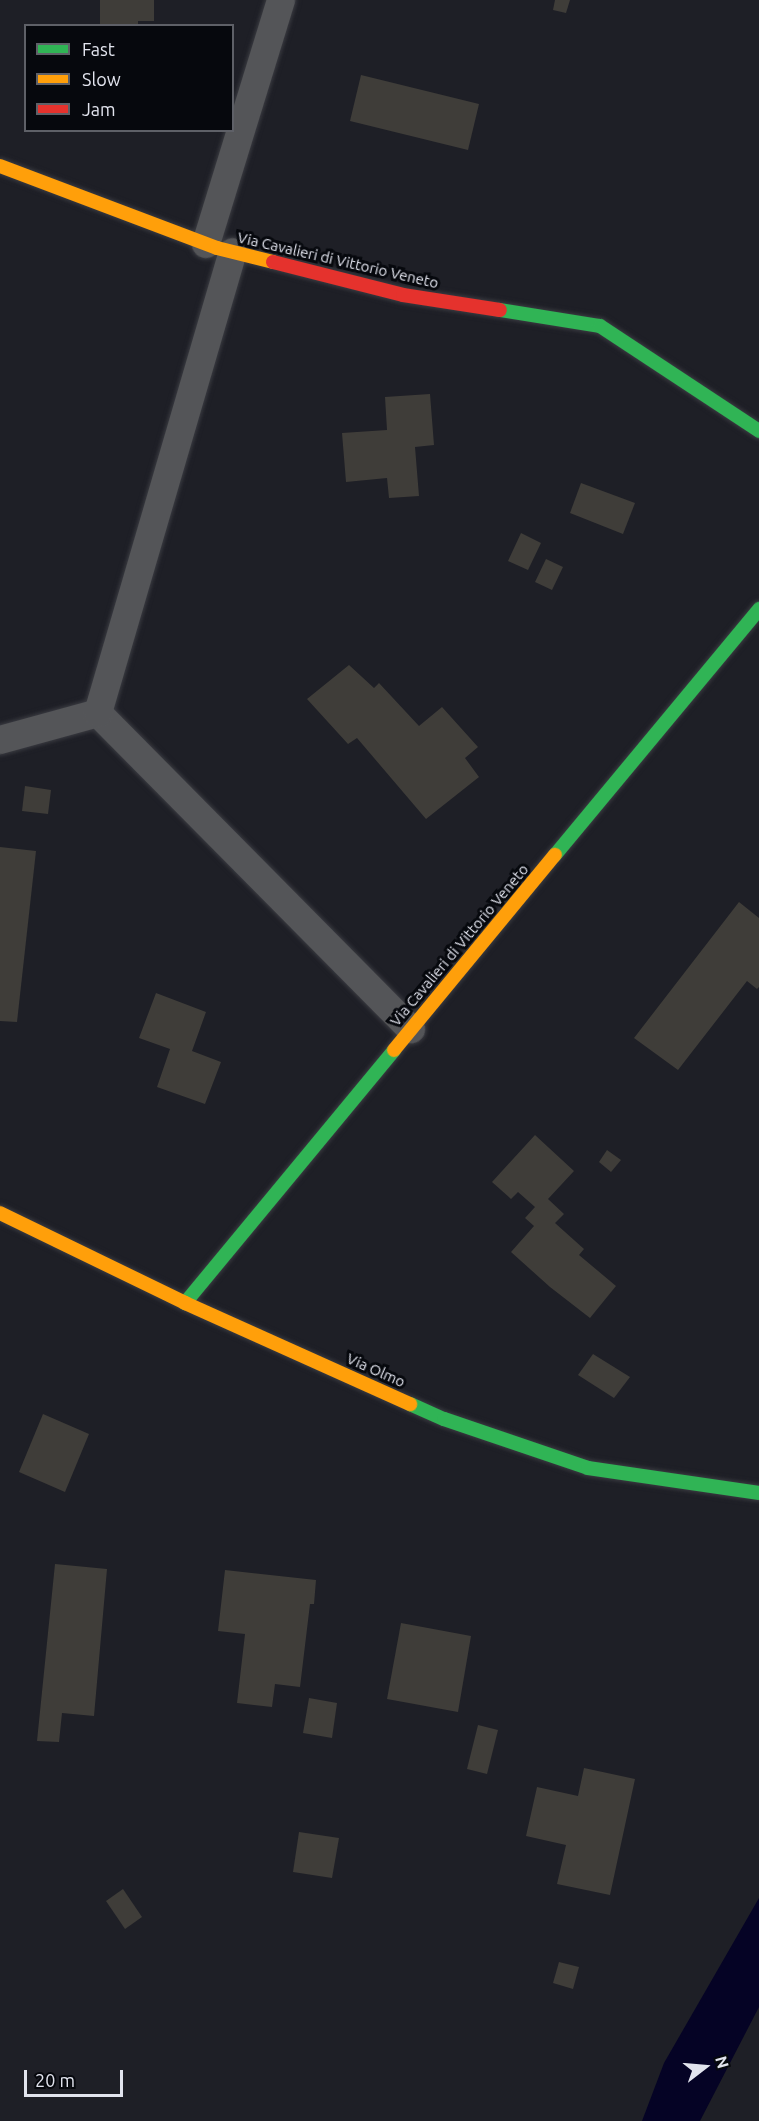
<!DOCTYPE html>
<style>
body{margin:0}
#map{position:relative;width:759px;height:2121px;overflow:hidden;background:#1e1f26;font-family:Ubuntu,sans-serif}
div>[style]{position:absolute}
.water>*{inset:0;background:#050325}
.building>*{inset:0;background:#3f3d39}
.roads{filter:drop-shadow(0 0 2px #3a3b41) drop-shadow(0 0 2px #3a3b41)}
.street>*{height:28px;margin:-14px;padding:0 14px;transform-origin:14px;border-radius:14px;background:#545558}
.fast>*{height:14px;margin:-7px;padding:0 7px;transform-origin:7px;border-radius:7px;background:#30b455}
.slow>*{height:14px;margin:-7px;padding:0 7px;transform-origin:7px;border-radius:7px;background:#ff9f0a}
.jam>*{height:14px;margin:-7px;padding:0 7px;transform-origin:7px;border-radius:7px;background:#e5322d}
span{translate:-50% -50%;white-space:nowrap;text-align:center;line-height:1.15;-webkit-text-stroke:6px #06080d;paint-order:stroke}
.street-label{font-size:15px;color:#e2e4ee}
.legend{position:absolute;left:24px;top:24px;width:210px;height:108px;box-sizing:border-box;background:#06080d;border:2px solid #5e6067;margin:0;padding:8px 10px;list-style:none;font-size:18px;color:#e2e4ee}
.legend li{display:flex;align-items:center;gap:12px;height:30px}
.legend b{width:30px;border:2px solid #5e6067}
.north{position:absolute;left:675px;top:2037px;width:60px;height:60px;-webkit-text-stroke:4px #06080d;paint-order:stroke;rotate:74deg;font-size:16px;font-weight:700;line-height:24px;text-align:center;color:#e2e4ee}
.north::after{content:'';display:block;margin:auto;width:21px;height:27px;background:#e2e4ee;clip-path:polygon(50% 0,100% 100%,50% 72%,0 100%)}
.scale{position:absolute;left:24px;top:2070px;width:99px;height:27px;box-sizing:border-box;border:3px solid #e2e4ee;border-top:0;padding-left:8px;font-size:18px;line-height:21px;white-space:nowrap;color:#e2e4ee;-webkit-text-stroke:4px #06080d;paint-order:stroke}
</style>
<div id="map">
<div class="water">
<div style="clip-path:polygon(759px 1898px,759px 2007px,700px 2121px,642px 2121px,664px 2063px)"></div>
</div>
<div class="building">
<div style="clip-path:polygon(100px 0,154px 0,154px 21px,138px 21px,138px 26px,100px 26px)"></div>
<div style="clip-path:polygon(555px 0,570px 0,566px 13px,553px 10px)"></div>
<div style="clip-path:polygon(361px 75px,479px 104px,468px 150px,350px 121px)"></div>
<div style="clip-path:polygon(430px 394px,434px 445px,415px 447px,419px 496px,389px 498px,387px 478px,346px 482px,342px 433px,387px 430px,385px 397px)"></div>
<div style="clip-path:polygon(581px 483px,635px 503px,623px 534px,570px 513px)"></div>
<div style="clip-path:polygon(521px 533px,541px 543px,528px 570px,508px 561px)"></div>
<div style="clip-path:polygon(546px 559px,563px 567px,552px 590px,535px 582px)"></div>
<div style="clip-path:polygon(349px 665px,374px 688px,379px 683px,419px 726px,442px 707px,478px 747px,465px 758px,479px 777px,426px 819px,357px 738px,348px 744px,307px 699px)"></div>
<div style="clip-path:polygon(25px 786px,51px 790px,48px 814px,22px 811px)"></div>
<div style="clip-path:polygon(0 847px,36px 851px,17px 1022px,0 1021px)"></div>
<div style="clip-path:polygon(739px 902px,759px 918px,759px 987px,757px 989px,747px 981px,678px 1070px,634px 1038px)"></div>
<div style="clip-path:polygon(156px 993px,206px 1012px,192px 1051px,221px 1062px,205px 1104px,157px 1087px,170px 1049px,139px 1038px)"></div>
<div style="clip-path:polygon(535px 1135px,574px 1171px,548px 1199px,564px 1214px,555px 1223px,584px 1249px,579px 1255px,616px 1286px,590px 1318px,550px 1287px,511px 1252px,534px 1226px,525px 1218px,535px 1207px,518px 1192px,511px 1199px,492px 1182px)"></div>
<div style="clip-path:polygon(607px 1150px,621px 1160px,611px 1172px,599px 1162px)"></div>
<div style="clip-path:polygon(593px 1354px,630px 1377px,614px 1398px,578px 1375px)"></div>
<div style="clip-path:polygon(43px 1414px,89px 1434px,65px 1492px,19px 1472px)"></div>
<div style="clip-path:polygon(55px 1564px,107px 1569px,94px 1716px,62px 1713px,59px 1742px,37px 1741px)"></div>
<div style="clip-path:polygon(225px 1570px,316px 1580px,314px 1604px,310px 1604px,300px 1687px,275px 1684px,272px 1707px,237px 1703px,245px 1634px,218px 1631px)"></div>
<div style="clip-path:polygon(401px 1623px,471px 1636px,458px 1712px,387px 1699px)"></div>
<div style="clip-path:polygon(309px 1698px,337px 1703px,332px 1738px,303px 1733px)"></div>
<div style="clip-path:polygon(478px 1725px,498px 1730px,487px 1774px,467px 1769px)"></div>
<div style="clip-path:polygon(584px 1768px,635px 1779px,610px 1895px,557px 1884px,566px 1845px,526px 1836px,537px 1787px,578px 1796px)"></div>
<div style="clip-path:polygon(299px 1832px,339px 1838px,332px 1878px,293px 1872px)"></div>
<div style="clip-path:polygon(123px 1889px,142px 1917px,125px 1929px,106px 1901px)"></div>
<div style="clip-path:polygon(559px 1962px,579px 1967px,573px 1989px,553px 1983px)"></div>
</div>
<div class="roads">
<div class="street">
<div style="left:206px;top:244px;width:255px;rotate:-72.9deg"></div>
<div style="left:98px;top:713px;width:445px;rotate:45.3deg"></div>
<div style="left:0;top:740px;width:102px;rotate:-15.4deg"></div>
<div style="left:98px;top:713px;width:480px;rotate:-73.7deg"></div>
</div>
<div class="fast">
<div style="left:500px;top:310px;width:101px;rotate:9.1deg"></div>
<div style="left:600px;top:326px;width:191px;rotate:33.4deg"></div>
<div style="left:555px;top:855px;width:320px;rotate:-50.3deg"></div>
<div style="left:185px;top:1303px;width:328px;rotate:-50.4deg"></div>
<div style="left:410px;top:1404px;width:37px;rotate:24deg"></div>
<div style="left:444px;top:1419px;width:152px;rotate:18.8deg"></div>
<div style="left:588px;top:1468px;width:173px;rotate:8.3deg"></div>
</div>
<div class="slow">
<div style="left:0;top:166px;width:232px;rotate:20.7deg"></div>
<div style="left:217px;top:248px;width:58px;rotate:14deg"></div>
<div style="left:394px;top:1050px;width:253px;rotate:-50.5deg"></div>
<div style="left:0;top:1213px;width:206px;rotate:25.9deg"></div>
<div style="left:185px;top:1303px;width:247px;rotate:24.2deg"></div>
</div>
<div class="jam">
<div style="left:273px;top:262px;width:134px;rotate:14.2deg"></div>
<div style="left:403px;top:295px;width:98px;rotate:8.8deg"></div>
</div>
</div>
<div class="street-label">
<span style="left:338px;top:260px;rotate:13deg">Via Cavalieri di Vittorio Veneto</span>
<span style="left:459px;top:945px;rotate:-50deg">Via Cavalieri di Vittorio Veneto</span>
<span style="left:376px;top:1370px;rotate:24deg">Via Olmo</span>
</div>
<ul class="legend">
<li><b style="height:8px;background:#30b455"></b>Fast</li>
<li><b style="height:8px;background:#ff9f0a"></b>Slow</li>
<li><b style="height:8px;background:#e5322d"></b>Jam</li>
</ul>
<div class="north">N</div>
<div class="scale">20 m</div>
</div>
